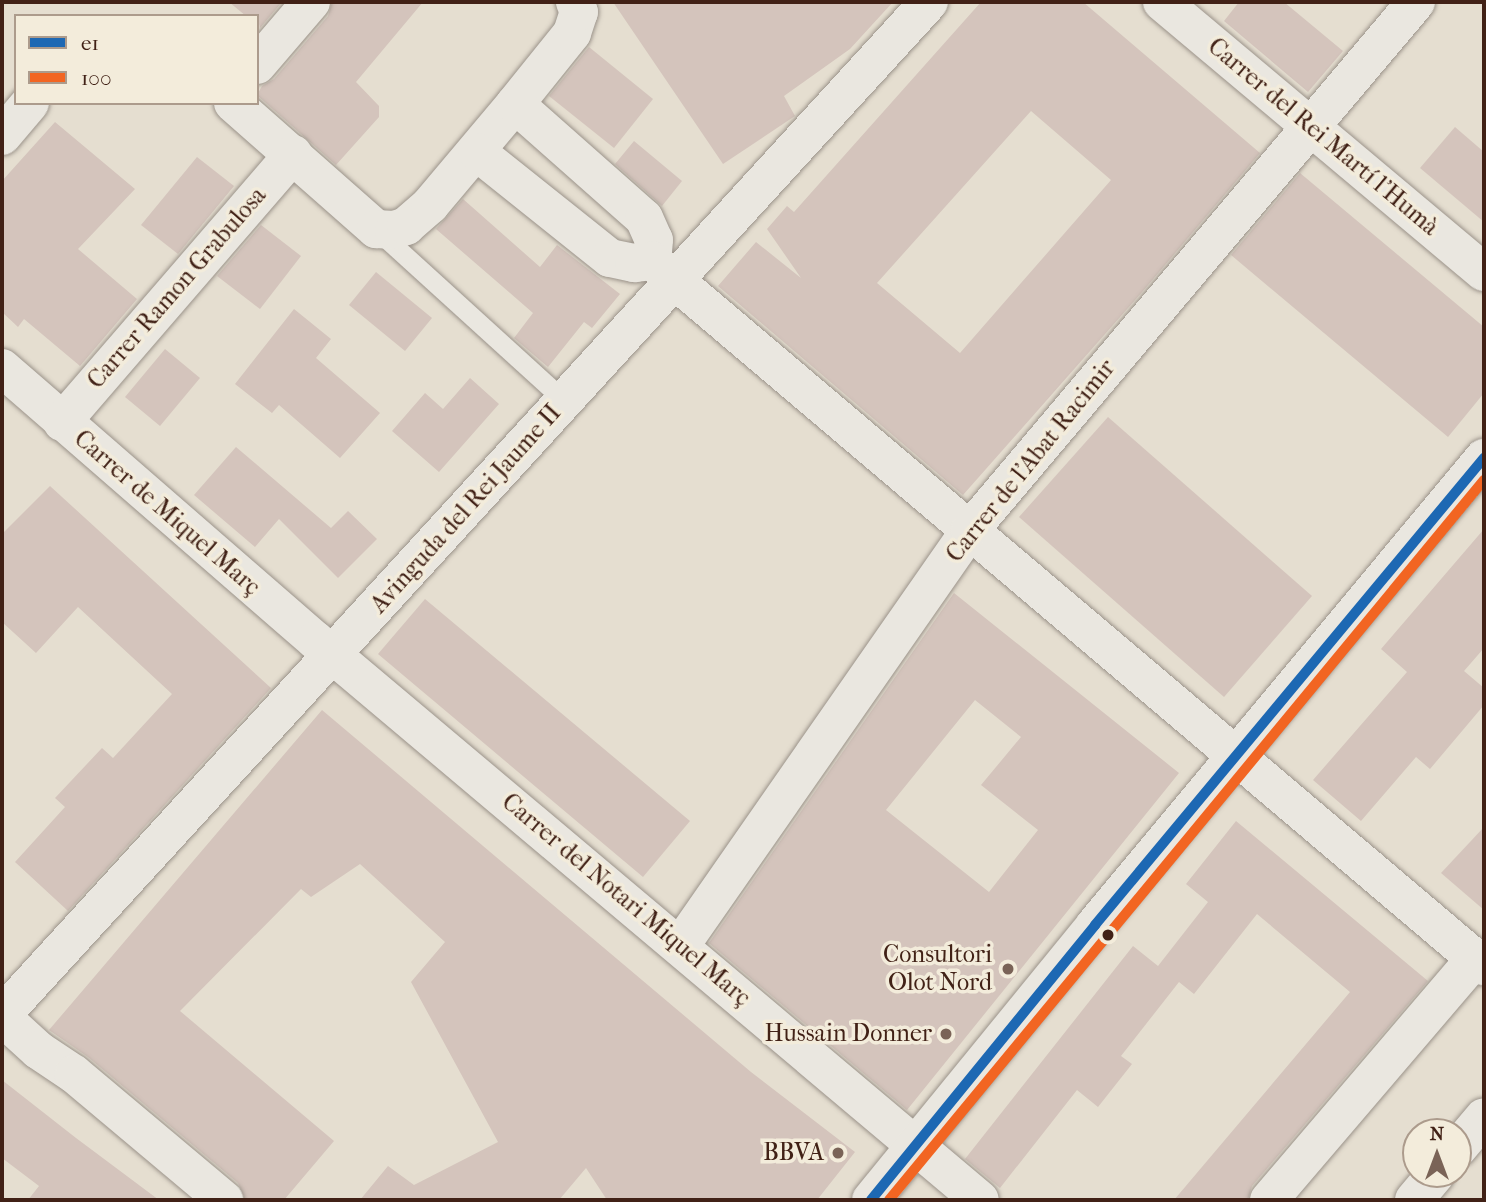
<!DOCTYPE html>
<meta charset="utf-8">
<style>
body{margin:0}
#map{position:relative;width:1486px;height:1202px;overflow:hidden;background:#e5ded0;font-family:"IM FELL French Canon",serif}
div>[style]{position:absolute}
.building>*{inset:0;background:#d4c4bc}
.roads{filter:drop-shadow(0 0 2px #9b938a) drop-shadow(0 0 2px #9b938a)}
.lane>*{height:19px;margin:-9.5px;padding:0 9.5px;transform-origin:9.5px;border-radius:9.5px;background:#eae7e0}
.street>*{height:38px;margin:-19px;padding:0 19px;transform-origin:19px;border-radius:19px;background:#eae7e0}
.secondary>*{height:38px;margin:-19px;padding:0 19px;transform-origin:19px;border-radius:19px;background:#eae7e0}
.bus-1>*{height:10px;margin:-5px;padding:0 5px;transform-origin:5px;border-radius:5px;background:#1d68b3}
.bus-2>*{height:10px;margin:-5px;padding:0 5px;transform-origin:5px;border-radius:5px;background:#f26522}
.dots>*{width:19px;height:19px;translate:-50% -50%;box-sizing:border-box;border:4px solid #f3ecdb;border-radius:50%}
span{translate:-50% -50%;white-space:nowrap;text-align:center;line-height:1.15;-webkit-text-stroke:7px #f3ecdb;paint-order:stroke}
.street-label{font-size:24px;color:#412116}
.poi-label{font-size:24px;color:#412116}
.right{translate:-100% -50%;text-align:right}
.frame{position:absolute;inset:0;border:4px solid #412116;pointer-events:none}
.legend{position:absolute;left:14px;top:14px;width:245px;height:91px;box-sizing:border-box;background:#f3ecdb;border:2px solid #ac9b8c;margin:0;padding:9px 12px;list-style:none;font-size:21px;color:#412116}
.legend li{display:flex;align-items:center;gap:14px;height:35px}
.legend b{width:35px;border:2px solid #ac9b8c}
.north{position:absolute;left:1402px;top:1118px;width:70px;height:70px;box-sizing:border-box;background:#f3ecdb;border:2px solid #ac9b8c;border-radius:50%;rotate:0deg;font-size:19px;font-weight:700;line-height:28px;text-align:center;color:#412116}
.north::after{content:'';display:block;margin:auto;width:24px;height:32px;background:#7a6357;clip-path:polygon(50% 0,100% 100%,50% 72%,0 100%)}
</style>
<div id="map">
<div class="building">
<div style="clip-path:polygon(229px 2px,282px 2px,260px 28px,257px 16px,246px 16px)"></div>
<div style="clip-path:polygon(332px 2px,423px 2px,356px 82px,379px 106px,379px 117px,336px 165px,257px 95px,262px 86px,274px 79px,328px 16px)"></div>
<div style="clip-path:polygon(613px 2px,893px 2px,850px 49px,784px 96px,795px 116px,723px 164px)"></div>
<div style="clip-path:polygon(evenodd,981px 2px,1083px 2px,1260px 153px,1143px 291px,963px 495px,718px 286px,756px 242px,801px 278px,767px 229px,787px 206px,794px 212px,981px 2px,1031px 111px,1111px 180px,960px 353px,877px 283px,1031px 111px)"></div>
<div style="clip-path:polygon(1239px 2px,1284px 2px,1343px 51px,1308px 92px,1224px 21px)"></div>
<div style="clip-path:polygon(589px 47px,653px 99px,614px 148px,549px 96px)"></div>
<div style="clip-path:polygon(55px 122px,135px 189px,78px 249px,137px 299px,80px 366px,24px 319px,18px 327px,2px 312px,2px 181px)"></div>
<div style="clip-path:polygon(1455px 127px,1484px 152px,1484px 222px,1420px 168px)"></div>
<div style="clip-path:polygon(634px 141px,682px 181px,662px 206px,615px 164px)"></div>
<div style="clip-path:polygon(197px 157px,234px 186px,178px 254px,141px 225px)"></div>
<div style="clip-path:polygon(1300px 173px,1484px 327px,1484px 393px,1448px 437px,1231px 255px)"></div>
<div style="clip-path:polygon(463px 199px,540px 267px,557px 245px,620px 294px,592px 328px,584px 322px,548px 367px,514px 338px,533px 313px,436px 229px)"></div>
<div style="clip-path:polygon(261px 225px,301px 256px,260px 309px,217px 276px)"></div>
<div style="clip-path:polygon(376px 272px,432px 318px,405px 351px,349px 305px)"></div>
<div style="clip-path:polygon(294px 309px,331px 339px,316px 358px,380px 413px,340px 458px,279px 405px,272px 413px,235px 384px)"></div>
<div style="clip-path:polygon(165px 349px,200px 378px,160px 426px,125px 397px)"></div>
<div style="clip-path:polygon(470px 378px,499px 404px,439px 472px,392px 431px,425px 393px,443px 409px)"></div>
<div style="clip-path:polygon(1108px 417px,1312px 596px,1224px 697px,1019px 517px)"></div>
<div style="clip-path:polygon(236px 447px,331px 528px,348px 511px,377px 539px,338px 578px,279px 519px,255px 547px,194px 495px)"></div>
<div style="clip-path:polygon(50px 486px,271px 688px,68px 911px,15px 862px,65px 807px,55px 798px,102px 748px,113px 758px,172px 694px,78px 607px,36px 653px,2px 622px,2px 534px)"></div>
<div style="clip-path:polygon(1484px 529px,1484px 648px,1464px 671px,1484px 688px,1484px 705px,1430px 769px,1416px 757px,1361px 821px,1313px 780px,1407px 672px,1381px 649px)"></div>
<div style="clip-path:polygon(evenodd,954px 593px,1179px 773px,907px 1110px,709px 943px,954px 593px,975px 700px,1021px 737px,981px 785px,1038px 830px,989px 892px,886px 810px,975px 700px)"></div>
<div style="clip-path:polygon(425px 599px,690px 821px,643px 877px,378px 654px)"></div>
<div style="clip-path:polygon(322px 710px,751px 1072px,855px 1152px,817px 1200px,607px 1200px,586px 1168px,559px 1200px,360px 1200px,388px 1166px,414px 1185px,498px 1142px,411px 982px,445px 942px,360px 864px,311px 897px,301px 889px,180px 1011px,334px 1141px,284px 1200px,245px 1200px,238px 1183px,88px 1057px,49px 1030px)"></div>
<div style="clip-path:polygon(1236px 821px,1428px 981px,1252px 1186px,1248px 1200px,1174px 1200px,1350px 992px,1257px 914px,1194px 994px,1179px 982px,1121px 1056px,1132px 1064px,1098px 1107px,1077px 1090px,1000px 1188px,965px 1159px,1133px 946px,1158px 966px,1208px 902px,1186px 884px)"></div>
<div style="clip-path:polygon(1484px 827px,1484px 910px,1441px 873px)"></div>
<div style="clip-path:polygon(2px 1080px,76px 1138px,159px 1200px,28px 1200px,39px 1186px,2px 1158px)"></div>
</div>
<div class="roads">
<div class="lane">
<div style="left:379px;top:232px;width:251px;rotate:42.3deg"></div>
</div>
<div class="street">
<div style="left:1162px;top:2px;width:420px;rotate:40deg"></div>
<div style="left:257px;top:65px;width:83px;rotate:-49.4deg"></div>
<div style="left:233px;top:103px;width:191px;rotate:41.4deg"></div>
<div style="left:376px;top:229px;width:18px;rotate:3deg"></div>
<div style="left:394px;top:230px;width:13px;rotate:-18deg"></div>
<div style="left:406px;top:226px;width:32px;rotate:-41deg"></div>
<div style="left:430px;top:205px;width:132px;rotate:-49.9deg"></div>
<div style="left:515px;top:104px;width:91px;rotate:-51.2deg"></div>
<div style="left:572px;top:33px;width:22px;rotate:-72deg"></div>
<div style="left:579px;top:12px;width:11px;rotate:-112deg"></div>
<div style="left:515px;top:104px;width:172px;rotate:41.5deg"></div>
<div style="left:644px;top:218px;width:24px;rotate:66deg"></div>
<div style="left:654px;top:240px;width:21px;rotate:95deg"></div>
<div style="left:652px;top:261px;width:1091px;rotate:40.28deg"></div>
<div style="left:2px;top:136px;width:43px;rotate:-49.7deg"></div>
<div style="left:477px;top:152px;width:170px;rotate:38.6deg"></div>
<div style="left:610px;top:258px;width:25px;rotate:12deg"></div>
<div style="left:634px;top:263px;width:18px;rotate:-6deg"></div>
<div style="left:2px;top:368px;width:415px;rotate:41deg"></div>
<div style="left:315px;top:640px;width:869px;rotate:40.1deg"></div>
<div style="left:62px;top:422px;width:354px;rotate:-49.2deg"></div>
<div style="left:681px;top:945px;width:506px;rotate:-55.15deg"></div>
<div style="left:970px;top:530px;width:691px;rotate:-49.81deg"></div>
<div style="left:2px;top:1015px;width:1373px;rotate:-47.54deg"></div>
<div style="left:2px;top:1017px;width:49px;rotate:42.5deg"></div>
<div style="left:38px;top:1050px;width:43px;rotate:33.7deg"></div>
<div style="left:74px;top:1074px;width:196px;rotate:40deg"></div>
<div style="left:1458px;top:1148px;width:40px;rotate:-50deg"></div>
<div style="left:1269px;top:1200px;width:317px;rotate:-49.5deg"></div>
<div style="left:1414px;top:1200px;width:34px;rotate:-50deg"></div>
</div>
<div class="secondary">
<div style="left:871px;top:1200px;width:355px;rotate:-50.8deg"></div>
<div style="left:1095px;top:925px;width:608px;rotate:-50.21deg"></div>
</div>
</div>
<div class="bus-1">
<div style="left:871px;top:1200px;width:355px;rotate:-50.8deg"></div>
<div style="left:1095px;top:925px;width:608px;rotate:-50.21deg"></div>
</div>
<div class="bus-2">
<div style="left:889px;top:1200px;width:934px;rotate:-50.43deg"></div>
</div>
<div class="dots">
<div style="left:1108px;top:935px;background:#412116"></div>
<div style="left:1008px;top:969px;background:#7a6357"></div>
<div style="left:946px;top:1034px;background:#7a6357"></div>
<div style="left:838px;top:1153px;background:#7a6357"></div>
</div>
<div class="street-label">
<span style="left:1323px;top:137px;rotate:40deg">Carrer del Rei Martí l'Humà</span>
<span style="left:177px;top:288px;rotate:-49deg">Carrer Ramon Grabulosa</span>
<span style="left:1031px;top:461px;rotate:-51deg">Carrer de l'Abat Racimir</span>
<span style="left:466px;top:509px;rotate:-48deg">Avinguda del Rei Jaume II</span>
<span style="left:167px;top:513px;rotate:41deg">Carrer de Miquel Març</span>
<span style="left:626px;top:900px;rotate:40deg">Carrer del Notari Miquel Març</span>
</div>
<div class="poi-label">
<span class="right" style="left:992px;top:969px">Consultori<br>Olot Nord</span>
<span class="right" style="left:932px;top:1034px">Hussain Donner</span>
<span class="right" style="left:824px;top:1153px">BBVA</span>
</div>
<div class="frame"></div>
<ul class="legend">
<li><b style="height:9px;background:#1d68b3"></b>e1</li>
<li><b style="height:9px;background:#f26522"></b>100</li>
</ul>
<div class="north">N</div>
</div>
